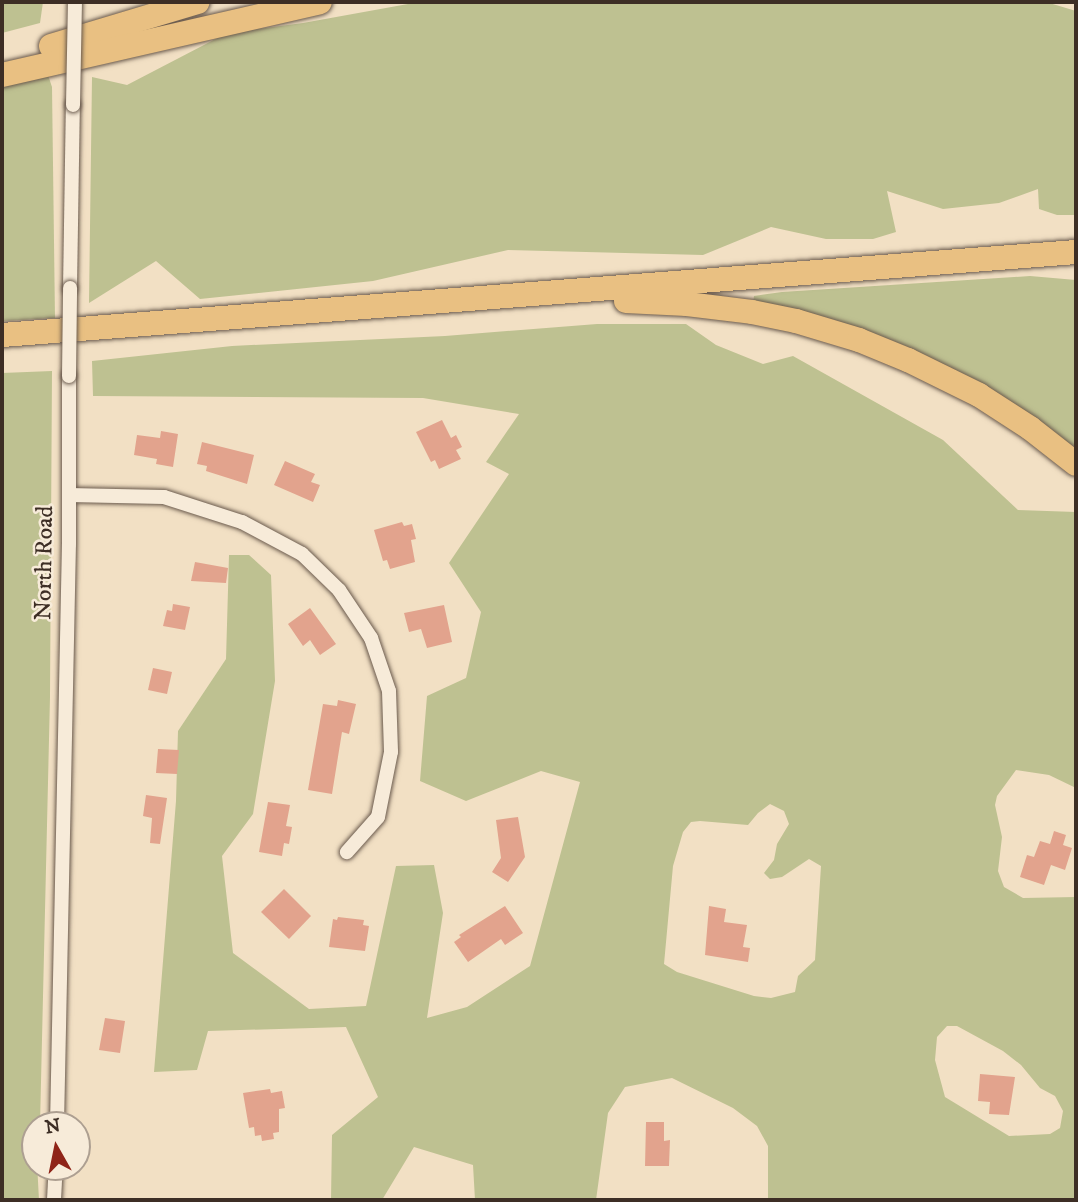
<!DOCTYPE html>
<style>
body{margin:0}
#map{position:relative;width:1078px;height:1202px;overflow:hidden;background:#f2e0c4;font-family:"IM FELL DW Pica",serif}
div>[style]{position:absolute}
.green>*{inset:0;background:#bec191}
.building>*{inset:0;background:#e2a38d}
.roads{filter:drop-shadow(0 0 2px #6a5a4d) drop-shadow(0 0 2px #6a5a4d)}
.street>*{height:14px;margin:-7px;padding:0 7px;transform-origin:7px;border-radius:7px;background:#f7ebd9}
.highway>*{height:24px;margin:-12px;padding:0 12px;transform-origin:12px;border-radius:12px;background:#e9c082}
.bridges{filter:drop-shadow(0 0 2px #6a5a4d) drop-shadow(0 0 2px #6a5a4d)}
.street-bridge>*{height:14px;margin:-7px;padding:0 7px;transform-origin:7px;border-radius:7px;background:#f7ebd9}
span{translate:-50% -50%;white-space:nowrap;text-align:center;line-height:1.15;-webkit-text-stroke:5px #f7ebd9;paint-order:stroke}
.street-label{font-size:24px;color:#3d2e25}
.frame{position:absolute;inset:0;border:4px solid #3d2e25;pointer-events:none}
.north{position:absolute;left:21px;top:1111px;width:70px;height:70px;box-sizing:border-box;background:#f7ebd9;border:2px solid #ad9f91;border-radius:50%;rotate:351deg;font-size:19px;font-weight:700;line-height:28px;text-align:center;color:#3d2e25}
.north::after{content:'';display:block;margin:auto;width:24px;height:32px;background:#8f2418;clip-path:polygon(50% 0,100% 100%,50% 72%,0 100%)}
</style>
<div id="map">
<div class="green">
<div style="clip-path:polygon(2px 2px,43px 2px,40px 23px,2px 33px)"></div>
<div style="clip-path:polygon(419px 2px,1046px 2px,1076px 11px,1076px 215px,1057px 215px,1039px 209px,1038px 189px,999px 203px,943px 209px,887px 191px,896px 232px,873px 239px,826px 239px,771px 227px,703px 255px,508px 250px,373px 281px,200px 299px,156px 261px,89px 303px,92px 77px,127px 85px,227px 33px,303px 23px)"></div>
<div style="clip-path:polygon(47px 72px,52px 87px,55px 318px,2px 321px,2px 84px)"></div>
<div style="clip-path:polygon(1030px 276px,1076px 280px,1076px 454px,1039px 421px,753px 304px,754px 296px,782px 292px)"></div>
<div style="clip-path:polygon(evenodd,597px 324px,686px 324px,716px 345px,763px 364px,793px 356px,943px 440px,1018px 510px,1076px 512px,1076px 788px,1049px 775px,1016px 770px,997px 796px,995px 805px,1002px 837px,998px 871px,1004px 887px,1023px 898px,1076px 897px,1076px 1200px,768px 1200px,768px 1146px,757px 1126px,733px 1108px,672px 1078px,625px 1087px,608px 1113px,596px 1200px,475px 1200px,473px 1165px,414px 1147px,382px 1200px,331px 1200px,332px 1135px,378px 1097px,346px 1027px,208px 1031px,197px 1070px,154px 1072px,176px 801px,178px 731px,226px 659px,229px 555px,249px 555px,271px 575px,275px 681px,253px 814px,222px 856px,233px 953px,309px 1009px,366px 1006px,396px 866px,434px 865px,443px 913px,427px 1018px,467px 1007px,530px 966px,580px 782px,541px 771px,466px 801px,420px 781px,427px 696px,466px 678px,481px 612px,449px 563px,509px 474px,486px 462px,519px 414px,423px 398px,93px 396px,92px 361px,232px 346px,445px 336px,597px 324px,770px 804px,784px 811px,789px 824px,777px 844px,774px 860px,764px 873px,770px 879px,782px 877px,809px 859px,821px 866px,815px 960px,798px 976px,795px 992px,771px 998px,754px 996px,677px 972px,664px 964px,673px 866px,683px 832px,691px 822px,700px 821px,748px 825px,758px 813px,770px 804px,597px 324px,947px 1026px,957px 1026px,1003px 1051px,1021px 1065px,1040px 1088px,1055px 1096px,1063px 1111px,1060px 1128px,1050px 1134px,1009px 1136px,945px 1097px,935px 1060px,937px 1037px,947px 1026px)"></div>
<div style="clip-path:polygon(52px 371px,50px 697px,40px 1125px,35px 1125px,39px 1200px,2px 1200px,2px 373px)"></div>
</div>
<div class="building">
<div style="clip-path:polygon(442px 420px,451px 438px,456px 435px,462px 447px,456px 450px,461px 459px,439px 469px,435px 460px,431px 462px,416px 432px)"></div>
<div style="clip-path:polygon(161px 431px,178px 434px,173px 467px,156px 464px,157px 459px,134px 455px,137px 435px,160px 438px)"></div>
<div style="clip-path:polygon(202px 442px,254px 455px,247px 484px,206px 471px,207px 466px,197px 464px)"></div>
<div style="clip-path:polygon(285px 461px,315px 474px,311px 482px,320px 485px,313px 502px,274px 485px)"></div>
<div style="clip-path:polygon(402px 522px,404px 526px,412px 524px,416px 539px,411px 540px,415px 562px,390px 569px,387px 560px,383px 561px,374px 530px)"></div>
<div style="clip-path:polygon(195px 562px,228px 568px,226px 583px,191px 581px)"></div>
<div style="clip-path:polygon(173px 604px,190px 607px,185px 630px,163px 626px,167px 610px,172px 611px)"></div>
<div style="clip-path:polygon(444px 605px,452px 642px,427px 648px,421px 629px,409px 632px,404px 613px)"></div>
<div style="clip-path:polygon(310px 608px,336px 644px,320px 655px,310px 640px,303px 646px,288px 624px)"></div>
<div style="clip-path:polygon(153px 668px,172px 672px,167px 694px,148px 690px)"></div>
<div style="clip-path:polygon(338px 700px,356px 704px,349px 734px,342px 732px,332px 794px,308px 790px,323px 704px,337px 706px)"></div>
<div style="clip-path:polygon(158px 749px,179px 750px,177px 774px,156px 773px)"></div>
<div style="clip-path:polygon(146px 795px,167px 798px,160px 844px,150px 843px,152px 818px,143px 816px)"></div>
<div style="clip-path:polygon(268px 802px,290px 805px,286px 826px,292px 827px,289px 844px,284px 843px,282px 856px,259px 852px)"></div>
<div style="clip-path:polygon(518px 817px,525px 857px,508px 882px,492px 872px,501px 858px,496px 820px)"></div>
<div style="clip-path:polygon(1054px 831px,1066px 835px,1063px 845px,1072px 848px,1065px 870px,1051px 865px,1044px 885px,1020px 877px,1027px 855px,1034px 857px,1040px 841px,1050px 844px)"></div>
<div style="clip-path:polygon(284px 889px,311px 916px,289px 939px,261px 912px)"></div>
<div style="clip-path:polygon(505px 906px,523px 933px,505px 945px,501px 939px,468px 962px,454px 942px,461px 937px,459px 935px)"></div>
<div style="clip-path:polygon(709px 906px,726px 909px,724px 922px,747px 925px,743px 947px,750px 948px,748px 962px,705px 955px)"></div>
<div style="clip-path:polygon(338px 917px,364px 920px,363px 925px,369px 926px,365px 951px,329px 947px,333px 919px,337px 920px)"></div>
<div style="clip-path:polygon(105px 1018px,125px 1021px,120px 1053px,99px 1050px)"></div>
<div style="clip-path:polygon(980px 1074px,1015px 1077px,1009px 1115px,989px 1114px,990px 1102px,978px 1101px)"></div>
<div style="clip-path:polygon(270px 1089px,271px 1093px,282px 1091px,285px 1108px,279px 1109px,279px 1132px,273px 1133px,274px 1139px,262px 1141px,261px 1135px,255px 1136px,254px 1127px,249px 1128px,243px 1093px)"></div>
<div style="clip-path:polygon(646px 1122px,664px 1122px,664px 1141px,670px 1140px,669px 1166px,645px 1166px)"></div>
</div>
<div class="roads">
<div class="street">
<div style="left:70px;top:288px;width:183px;rotate:-89.1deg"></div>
<div style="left:69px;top:495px;width:95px;rotate:1.2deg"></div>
<div style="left:164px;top:497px;width:82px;rotate:17.8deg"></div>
<div style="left:242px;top:522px;width:68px;rotate:28.1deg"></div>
<div style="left:302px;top:554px;width:52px;rotate:44.2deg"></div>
<div style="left:339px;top:590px;width:58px;rotate:56.3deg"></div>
<div style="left:371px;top:638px;width:56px;rotate:71.2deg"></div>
<div style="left:389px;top:691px;width:61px;rotate:88.1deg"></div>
<div style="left:391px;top:752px;width:66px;rotate:101.3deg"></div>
<div style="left:378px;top:817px;width:47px;rotate:131.5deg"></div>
<div style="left:57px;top:1125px;width:581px;rotate:-88.82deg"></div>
<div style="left:69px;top:544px;width:168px;rotate:-90deg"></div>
<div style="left:54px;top:1200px;width:33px;rotate:-87deg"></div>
</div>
<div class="highway">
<div style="left:51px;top:46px;width:153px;rotate:-16.7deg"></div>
<div style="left:2px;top:75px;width:326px;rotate:-12.9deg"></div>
<div style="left:626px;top:301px;width:61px;rotate:2.8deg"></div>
<div style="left:687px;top:304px;width:65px;rotate:7deg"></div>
<div style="left:752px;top:312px;width:45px;rotate:11.6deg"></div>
<div style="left:796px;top:321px;width:66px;rotate:16.8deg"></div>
<div style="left:859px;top:340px;width:53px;rotate:22.2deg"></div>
<div style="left:908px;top:360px;width:79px;rotate:26.2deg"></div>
<div style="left:979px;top:395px;width:61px;rotate:32.9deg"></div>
<div style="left:1030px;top:428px;width:58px;rotate:38deg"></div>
<div style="left:2px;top:335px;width:1077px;rotate:-4.42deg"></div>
</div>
</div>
<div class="bridges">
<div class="street-bridge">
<div style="left:73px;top:105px;width:103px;rotate:-88.9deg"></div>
<div style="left:69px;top:376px;width:88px;rotate:-89.3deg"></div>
</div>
</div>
<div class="street-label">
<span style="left:45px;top:563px;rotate:-89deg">North Road</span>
</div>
<div class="frame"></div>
<div class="north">N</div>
</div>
